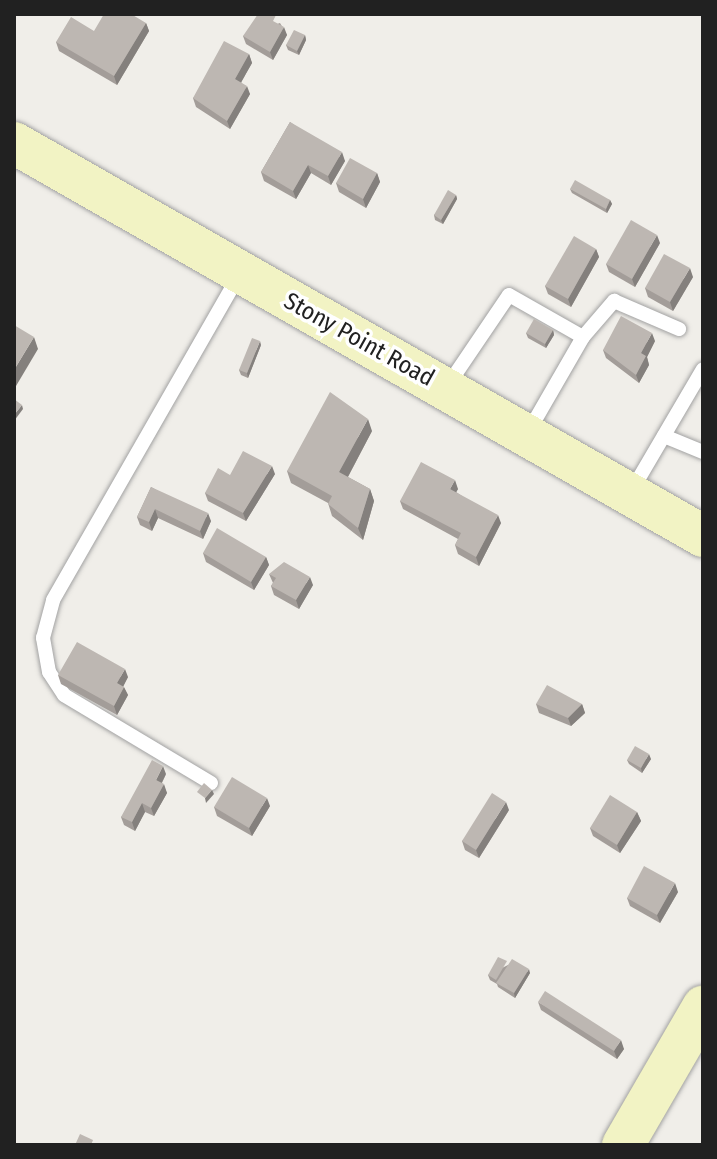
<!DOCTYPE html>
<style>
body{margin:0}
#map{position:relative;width:717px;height:1159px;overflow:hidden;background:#f0eee9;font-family:"Fira Sans Condensed",sans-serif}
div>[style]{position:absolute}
.roads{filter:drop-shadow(0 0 2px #a2a2a2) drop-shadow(0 0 2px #a2a2a2)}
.lane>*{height:14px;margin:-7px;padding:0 7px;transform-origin:7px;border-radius:7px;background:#fff}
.secondary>*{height:42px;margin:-21px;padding:0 21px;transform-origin:21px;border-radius:21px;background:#f2f3c4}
.wall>*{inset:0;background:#a39d99}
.shaded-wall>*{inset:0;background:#84807d}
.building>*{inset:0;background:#bdb7b2}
span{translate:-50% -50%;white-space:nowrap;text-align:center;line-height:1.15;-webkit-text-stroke:7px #fff;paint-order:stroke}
.street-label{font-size:24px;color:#212121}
.frame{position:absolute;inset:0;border:16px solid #212121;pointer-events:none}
</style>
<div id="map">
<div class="roads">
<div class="lane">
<div style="left:446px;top:388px;width:112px;rotate:-55.9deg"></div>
<div style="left:509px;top:295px;width:85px;rotate:29.6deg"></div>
<div style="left:583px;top:337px;width:48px;rotate:-49.3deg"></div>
<div style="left:614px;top:301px;width:71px;rotate:23.3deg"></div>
<div style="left:527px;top:434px;width:112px;rotate:-60deg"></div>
<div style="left:664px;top:436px;width:42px;rotate:22.3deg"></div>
<div style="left:632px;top:490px;width:140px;rotate:-59.6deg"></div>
<div style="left:211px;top:783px;width:171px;rotate:-149.1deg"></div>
<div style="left:64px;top:695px;width:27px;rotate:-123deg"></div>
<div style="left:49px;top:672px;width:35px;rotate:-100deg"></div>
<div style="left:43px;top:638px;width:39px;rotate:-75deg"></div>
<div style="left:53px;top:600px;width:376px;rotate:-60.2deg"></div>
</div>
<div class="secondary">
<div style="left:14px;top:143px;width:793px;rotate:29.7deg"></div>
<div style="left:623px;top:1145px;width:160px;rotate:-59.9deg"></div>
</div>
</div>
<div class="wall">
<div style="clip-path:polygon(146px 23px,149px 31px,117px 85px,59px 51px,56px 42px,94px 31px)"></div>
<div style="clip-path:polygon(280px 23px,287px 35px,273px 60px,246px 44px,243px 36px)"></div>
<div style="clip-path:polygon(305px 35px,306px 40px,299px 55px,288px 50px,286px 45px)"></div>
<div style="clip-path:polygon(249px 54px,252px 63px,241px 82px,250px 94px,230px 129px,196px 107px,193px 98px)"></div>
<div style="clip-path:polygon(290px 122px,345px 161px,331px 185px,311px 173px,296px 199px,264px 181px,261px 172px)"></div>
<div style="clip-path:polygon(377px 173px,380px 182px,366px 208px,339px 192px,336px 183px)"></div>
<div style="clip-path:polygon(570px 189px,610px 200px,612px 204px,607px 213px,572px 193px)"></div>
<div style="clip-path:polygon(456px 195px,457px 199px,443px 224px,435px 220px,434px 215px)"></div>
<div style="clip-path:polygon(660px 243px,635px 287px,609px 272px,606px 264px)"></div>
<div style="clip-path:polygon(596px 249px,599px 257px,571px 307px,548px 294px,545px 286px)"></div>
<div style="clip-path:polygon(693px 277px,673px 311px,648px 297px,645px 288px)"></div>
<div style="clip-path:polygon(553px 330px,554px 335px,546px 348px,528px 338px,526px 333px)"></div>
<div style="clip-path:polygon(655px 341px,647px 357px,649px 365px,639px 383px,606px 358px,603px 350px)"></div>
<div style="clip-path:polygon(261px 345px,248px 378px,241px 375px,239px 370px)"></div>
<div style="clip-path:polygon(372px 431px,348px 477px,370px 489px,374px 501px,363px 540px,332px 516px,328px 503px,291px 483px,287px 471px)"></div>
<div style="clip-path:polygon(275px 474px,246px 521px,208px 501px,205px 493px,230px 475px)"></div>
<div style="clip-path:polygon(151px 487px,211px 521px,203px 539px,158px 518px,152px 531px,140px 525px,137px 517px)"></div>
<div style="clip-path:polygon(458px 489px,456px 492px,501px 523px,479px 566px,458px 554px,455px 545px,458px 539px,403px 509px,400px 501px)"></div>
<div style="clip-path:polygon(203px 553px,266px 557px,269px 565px,254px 590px,206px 562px)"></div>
<div style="clip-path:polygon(269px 574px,313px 585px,299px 609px,274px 595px,271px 586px,273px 583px)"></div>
<div style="clip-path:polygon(58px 675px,128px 677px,123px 686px,128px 695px,117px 715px,61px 684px)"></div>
<div style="clip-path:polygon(536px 704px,582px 704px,585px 713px,571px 726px,539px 713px)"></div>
<div style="clip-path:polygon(651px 759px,642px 773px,629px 764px,627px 760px)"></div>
<div style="clip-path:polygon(166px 774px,162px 783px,167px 793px,154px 816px,145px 812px,135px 831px,124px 825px,121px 817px)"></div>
<div style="clip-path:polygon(270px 806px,252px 836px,217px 816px,214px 807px)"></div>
<div style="clip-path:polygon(509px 810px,479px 858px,465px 850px,462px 841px)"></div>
<div style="clip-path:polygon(637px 812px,641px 821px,620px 853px,593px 836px,590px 828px)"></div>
<div style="clip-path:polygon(678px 892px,660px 923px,630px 906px,627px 898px)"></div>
<div style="clip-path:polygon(508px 965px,530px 973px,515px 998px,498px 987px,497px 984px,490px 980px,488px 975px)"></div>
<div style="clip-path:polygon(538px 1002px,624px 1049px,617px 1059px,541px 1010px)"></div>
</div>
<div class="shaded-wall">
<div style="clip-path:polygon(146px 23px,149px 31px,117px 85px,114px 76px)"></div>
<div style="clip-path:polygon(284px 27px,287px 35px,273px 60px,270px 52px)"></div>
<div style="clip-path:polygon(305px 35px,306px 40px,299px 55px,297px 51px)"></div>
<div style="clip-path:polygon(249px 54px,252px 63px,238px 88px,235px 79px)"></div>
<div style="clip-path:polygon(247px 86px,250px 94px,230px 129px,227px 121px)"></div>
<div style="clip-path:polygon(342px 152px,345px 161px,331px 185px,328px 176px)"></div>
<div style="clip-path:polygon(308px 165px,311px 173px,296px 199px,293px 191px)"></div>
<div style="clip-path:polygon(377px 173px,380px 182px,366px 208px,363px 199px)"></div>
<div style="clip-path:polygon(456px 195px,457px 199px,443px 224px,441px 220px)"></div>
<div style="clip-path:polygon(610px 200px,612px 204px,607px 213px,606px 209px)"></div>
<div style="clip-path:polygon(657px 235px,660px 243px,635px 287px,632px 279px)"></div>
<div style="clip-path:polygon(596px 249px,599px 257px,571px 307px,568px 299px)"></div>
<div style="clip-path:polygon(690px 268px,693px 277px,673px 311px,670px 302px)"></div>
<div style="clip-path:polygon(553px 330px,554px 335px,546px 348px,545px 344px)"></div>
<div style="clip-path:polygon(652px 333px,655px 341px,647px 357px,649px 365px,639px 383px,636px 375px,641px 353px)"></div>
<div style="clip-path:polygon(34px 337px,38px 349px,16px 386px,14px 380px,14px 370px)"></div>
<div style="clip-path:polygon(260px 341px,261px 345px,248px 378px,247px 373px)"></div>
<div style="clip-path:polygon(22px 405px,23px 409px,14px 421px,14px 415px)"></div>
<div style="clip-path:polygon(368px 419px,372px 431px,344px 484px,339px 472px)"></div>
<div style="clip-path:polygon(272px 466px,275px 474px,246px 521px,243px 513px)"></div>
<div style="clip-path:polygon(455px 480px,458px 489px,453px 498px,450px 489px)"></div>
<div style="clip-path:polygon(370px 489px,374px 501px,363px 540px,358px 528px)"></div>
<div style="clip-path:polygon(155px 509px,158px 518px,152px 531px,149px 522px)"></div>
<div style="clip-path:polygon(208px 513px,211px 521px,203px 539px,200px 531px)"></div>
<div style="clip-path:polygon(498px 515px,501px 523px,479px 566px,476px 557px)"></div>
<div style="clip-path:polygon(266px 557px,269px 565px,254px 590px,251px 582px)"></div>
<div style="clip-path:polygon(310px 577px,313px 585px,299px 609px,296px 600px)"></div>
<div style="clip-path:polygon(125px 669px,128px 677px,121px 691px,117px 683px)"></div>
<div style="clip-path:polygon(124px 687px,128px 695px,117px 715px,114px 706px)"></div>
<div style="clip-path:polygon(582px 704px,585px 713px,571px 726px,568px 718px)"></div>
<div style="clip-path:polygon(649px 754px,651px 759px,642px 773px,641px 768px)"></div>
<div style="clip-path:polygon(163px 766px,166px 774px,159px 788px,156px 780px)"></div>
<div style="clip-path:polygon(164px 784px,167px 793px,154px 816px,151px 808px)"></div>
<div style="clip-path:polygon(212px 790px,214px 794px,206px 803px,205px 798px)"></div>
<div style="clip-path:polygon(267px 798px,270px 806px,252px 836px,249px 828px)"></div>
<div style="clip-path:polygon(506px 802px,509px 810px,479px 858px,476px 850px)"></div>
<div style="clip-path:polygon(142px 803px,145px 812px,135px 831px,132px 822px)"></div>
<div style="clip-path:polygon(637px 812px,641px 821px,620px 853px,617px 845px)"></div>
<div style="clip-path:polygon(675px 883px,678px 892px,660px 923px,657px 915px)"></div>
<div style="clip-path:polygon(529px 969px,530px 973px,515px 998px,514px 993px)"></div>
<div style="clip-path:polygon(621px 1040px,624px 1049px,617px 1059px,614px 1051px)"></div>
</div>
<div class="building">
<div style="clip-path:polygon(104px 14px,131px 14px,146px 23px,114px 76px,56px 42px,71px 17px,94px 31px)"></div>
<div style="clip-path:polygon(258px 14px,275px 14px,276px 15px,273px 21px,284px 27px,270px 52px,243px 36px)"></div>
<div style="clip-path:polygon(294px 30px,305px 35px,297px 51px,286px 45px)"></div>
<div style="clip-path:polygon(224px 41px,249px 54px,235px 79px,247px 86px,227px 121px,193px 98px)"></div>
<div style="clip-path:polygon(290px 122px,342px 152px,328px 176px,308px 165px,293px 191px,261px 172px)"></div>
<div style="clip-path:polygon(350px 158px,377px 173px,363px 199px,336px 183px)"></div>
<div style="clip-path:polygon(575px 180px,610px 200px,606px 209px,570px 189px)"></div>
<div style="clip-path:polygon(448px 190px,456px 195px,441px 220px,434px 215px)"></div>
<div style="clip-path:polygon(631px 220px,657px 235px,632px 279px,606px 264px)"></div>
<div style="clip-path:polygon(574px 236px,596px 249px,568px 299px,545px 286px)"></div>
<div style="clip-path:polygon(664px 254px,690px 268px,670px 302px,645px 288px)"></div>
<div style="clip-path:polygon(621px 316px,652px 333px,641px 353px,646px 356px,636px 375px,603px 350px)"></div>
<div style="clip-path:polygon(534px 319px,553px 330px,545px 344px,526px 333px)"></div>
<div style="clip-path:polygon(14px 325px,34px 337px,14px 370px)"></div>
<div style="clip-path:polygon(252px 338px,260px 341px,247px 373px,239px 370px)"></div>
<div style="clip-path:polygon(330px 392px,368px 419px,339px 472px,370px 489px,358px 528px,328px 504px,332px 496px,287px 471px)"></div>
<div style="clip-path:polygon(14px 399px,22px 405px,14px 415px)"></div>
<div style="clip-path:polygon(243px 451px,272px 466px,243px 513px,205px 493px,218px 468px,230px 475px)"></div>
<div style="clip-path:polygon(421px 462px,455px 480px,450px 489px,498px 515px,476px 557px,455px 545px,461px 533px,400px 501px)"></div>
<div style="clip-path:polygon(151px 487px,208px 513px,200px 531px,155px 509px,149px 522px,137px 517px)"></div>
<div style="clip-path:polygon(217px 528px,266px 557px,251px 582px,203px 553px)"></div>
<div style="clip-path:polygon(284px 562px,310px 577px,296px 600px,271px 586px,276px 578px,269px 574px)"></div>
<div style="clip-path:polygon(77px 642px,125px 669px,117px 683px,124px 687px,114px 706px,58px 675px)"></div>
<div style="clip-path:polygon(547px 685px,582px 704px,568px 718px,536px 704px)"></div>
<div style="clip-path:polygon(635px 746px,649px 754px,641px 768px,627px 760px)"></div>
<div style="clip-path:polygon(152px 760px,163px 766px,156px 780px,164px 784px,151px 808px,142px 803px,132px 822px,121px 817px)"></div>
<div style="clip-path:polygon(232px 777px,267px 798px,249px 828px,214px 807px)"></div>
<div style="clip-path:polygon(204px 783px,212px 790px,205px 798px,197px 792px)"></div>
<div style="clip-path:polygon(492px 793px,506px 802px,476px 850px,462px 841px)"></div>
<div style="clip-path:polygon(610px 795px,637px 812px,617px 845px,590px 828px)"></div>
<div style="clip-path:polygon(644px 866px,675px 883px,657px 915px,627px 898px)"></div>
<div style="clip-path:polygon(498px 957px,507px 961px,496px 980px,488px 975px)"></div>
<div style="clip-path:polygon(512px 959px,529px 969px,514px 993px,496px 983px)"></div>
<div style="clip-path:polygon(545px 991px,621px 1040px,614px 1051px,538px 1002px)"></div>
<div style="clip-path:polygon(80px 1134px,93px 1140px,91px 1145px,75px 1145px)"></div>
</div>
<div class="street-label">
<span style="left:359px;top:340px;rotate:29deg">Stony Point Road</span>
</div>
<div class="frame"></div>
</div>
